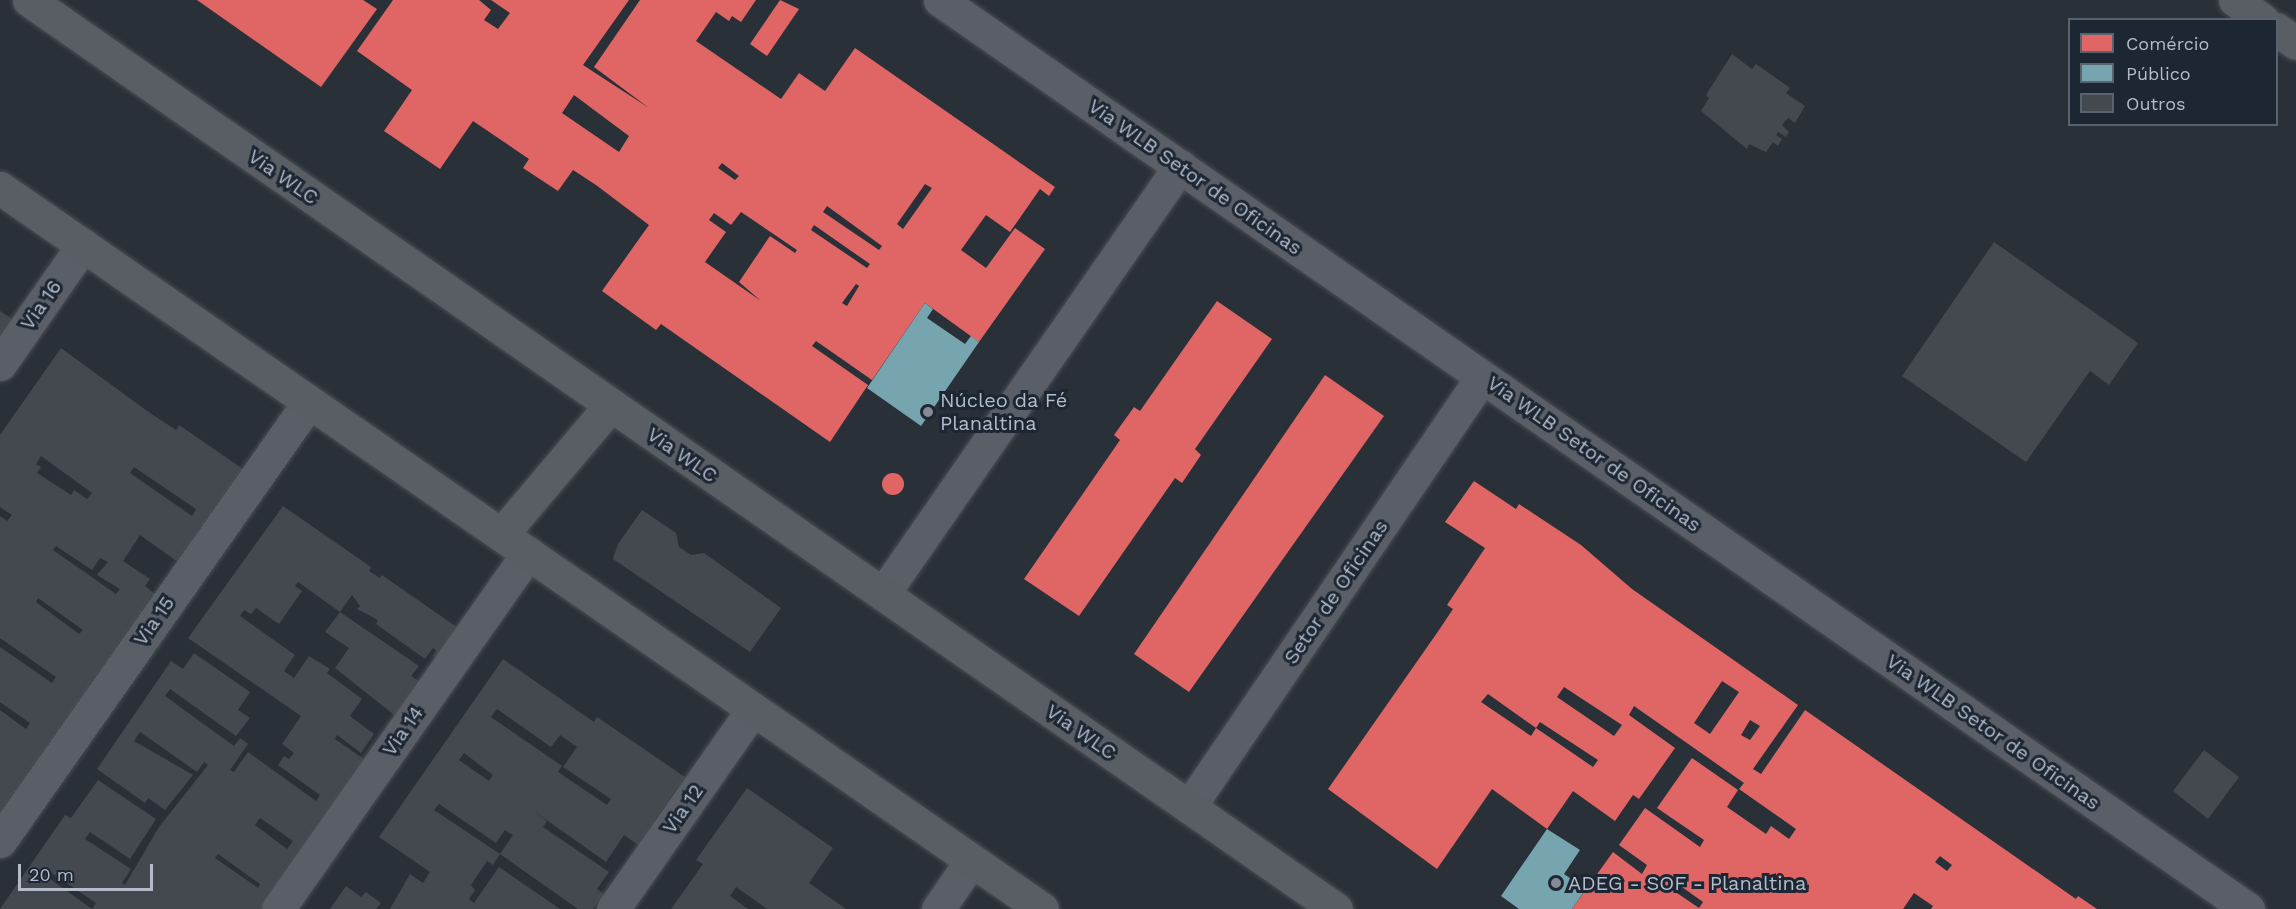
<!DOCTYPE html>
<meta charset="utf-8">
<style>
body{margin:0}
#map{position:relative;width:2296px;height:909px;overflow:hidden;background:#2a3038;font-family:"Work Sans",sans-serif}
div>[style]{position:absolute}
.shops>*{inset:0;background:#e06666}
.round{border-radius:50%}
.public>*{inset:0;background:#76a5af}
.building>*{inset:0;background:#444950}
.roads{filter:drop-shadow(0 0 2px #484c53) drop-shadow(0 0 2px #484c53)}
.street>*{height:33px;margin:-16.5px;padding:0 16.5px;transform-origin:16.5px;border-radius:16.5px;background:#5a5e66}
.secondary>*{height:33px;margin:-16.5px;padding:0 16.5px;transform-origin:16.5px;border-radius:16.5px;background:#595d64}
.dots>*{width:16px;height:16px;translate:-50% -50%;box-sizing:border-box;border:3px solid #1d2633;border-radius:50%}
span{translate:-50% -50%;white-space:nowrap;text-align:center;line-height:1.15;-webkit-text-stroke:6px #1d2633;paint-order:stroke}
.street-label{font-size:20px;color:#b4bcc9}
.poi-label{font-size:20px;color:#b4bcc9}
.left{translate:0 -50%;text-align:left}
.legend{position:absolute;left:2068px;top:18px;width:210px;height:108px;box-sizing:border-box;background:#1d2633;border:2px solid #59626f;margin:0;padding:8px 10px;list-style:none;font-size:18px;color:#b4bcc9}
.legend li{display:flex;align-items:center;gap:12px;height:30px}
.legend b{width:30px;border:2px solid #59626f}
.scale{position:absolute;left:18px;top:864px;width:135px;height:27px;box-sizing:border-box;border:3px solid #b4bcc9;border-top:0;padding-left:8px;font-size:18px;line-height:21px;white-space:nowrap;color:#b4bcc9;-webkit-text-stroke:4px #1d2633;paint-order:stroke}
</style>
<div id="map">
<div class="shops">
<div style="clip-path:polygon(197px 0,363px 0,377px 9px,321px 87px)"></div>
<div style="clip-path:polygon(evenodd,393px 0,479px 0,491px 10px,484px 20px,498px 29px,510px 13px,491px 0,629px 0,583px 65px,649px 108px,594px 67px,640px 0,756px 0,741px 22px,732px 16px,729px 21px,716px 12px,696px 41px,781px 99px,799px 73px,825px 91px,855px 48px,1055px 187px,1049px 196px,1040px 189px,1010px 232px,986px 215px,961px 250px,986px 268px,1015px 228px,1045px 249px,979px 342px,925px 303px,872px 380px,816px 341px,812px 346px,868px 385px,830px 442px,661px 324px,656px 330px,602px 291px,649px 225px,596px 185px,573px 170px,558px 191px,523px 168px,529px 159px,473px 121px,440px 169px,384px 131px,412px 90px,357px 51px,393px 0,574px 95px,629px 136px,619px 152px,562px 113px,574px 95px,393px 0,722px 163px,739px 176px,735px 180px,718px 168px,722px 163px,393px 0,925px 184px,932px 188px,903px 229px,897px 224px,925px 184px,393px 0,827px 206px,882px 246px,879px 250px,823px 212px,827px 206px,393px 0,741px 212px,797px 250px,795px 253px,770px 236px,739px 282px,761px 301px,705px 262px,726px 232px,709px 220px,714px 213px,731px 225px,741px 212px,393px 0,814px 225px,870px 264px,867px 268px,811px 230px,814px 225px,393px 0,856px 284px,859px 286px,847px 306px,842px 303px,856px 284px)"></div>
<div style="clip-path:polygon(780px 0,799px 9px,767px 56px,750px 44px)"></div>
<div style="clip-path:polygon(1217px 301px,1272px 339px,1195px 449px,1201px 455px,1182px 483px,1175px 478px,1079px 616px,1024px 579px,1120px 440px,1114px 435px,1134px 407px,1140px 411px)"></div>
<div style="clip-path:polygon(1325px 375px,1384px 416px,1189px 692px,1134px 654px)"></div>
<div class="round" style="left:882px;top:473px;width:22px;height:22px"></div>
<div style="clip-path:polygon(evenodd,1474px 481px,1516px 509px,1519px 504px,1581px 545px,1632px 589px,1798px 705px,1753px 769px,1761px 774px,1805px 710px,2076px 899px,2078px 896px,2097px 909px,1931px 909px,1933px 906px,1914px 893px,1903px 909px,1572px 909px,1613px 852px,1642px 874px,1647px 865px,1619px 845px,1645px 808px,1700px 847px,1704px 840px,1657px 808px,1692px 758px,1738px 790px,1727px 807px,1766px 834px,1771px 826px,1789px 839px,1796px 829px,1739px 789px,1744px 783px,1634px 706px,1629px 715px,1675px 748px,1639px 799px,1633px 795px,1615px 821px,1573px 791px,1547px 829px,1492px 789px,1437px 869px,1328px 789px,1439px 630px,1453px 609px,1447px 605px,1485px 548px,1445px 522px,1474px 481px,1722px 681px,1739px 692px,1710px 734px,1694px 723px,1722px 681px,1474px 481px,1564px 687px,1622px 725px,1614px 736px,1557px 697px,1564px 687px,1474px 481px,1488px 694px,1536px 728px,1540px 722px,1598px 760px,1593px 767px,1536px 728px,1531px 736px,1481px 702px,1488px 694px,1474px 481px,1750px 720px,1760px 726px,1750px 740px,1741px 735px,1750px 720px,1474px 481px,1940px 856px,1952px 865px,1947px 871px,1935px 862px,1940px 856px,1474px 481px,1675px 882px,1703px 902px,1699px 908px,1671px 889px,1675px 882px)"></div>
</div>
<div class="public">
<div style="clip-path:polygon(925px 303px,933px 309px,927px 318px,965px 344px,971px 336px,979px 342px,921px 426px,867px 388px)"></div>
<div style="clip-path:polygon(1547px 829px,1580px 850px,1564px 874px,1586px 889px,1572px 909px,1519px 909px,1501px 896px)"></div>
</div>
<div class="building">
<div style="clip-path:polygon(1732px 54px,1752px 69px,1756px 64px,1790px 88px,1786px 93px,1805px 106px,1795px 123px,1788px 118px,1782px 125px,1789px 132px,1786px 137px,1778px 132px,1776px 135px,1782px 139px,1778px 146px,1773px 142px,1766px 152px,1749px 144px,1747px 149px,1701px 111px,1709px 98px,1706px 95px)"></div>
<div style="clip-path:polygon(1994px 242px,2138px 343px,2109px 385px,2090px 371px,2026px 462px,1902px 376px)"></div>
<div style="clip-path:polygon(0 311px,15px 321px,0 342px)"></div>
<div style="clip-path:polygon(evenodd,61px 348px,150px 413px,176px 430px,179px 425px,243px 469px,178px 562px,140px 535px,123px 561px,150px 579px,145px 586px,155px 594px,0 815px,0 710px,26px 729px,30px 723px,0 702px,0 647px,52px 683px,56px 677px,0 638px,0 516px,7px 521px,12px 515px,0 507px,0 435px,61px 348px,41px 456px,92px 493px,87px 499px,74px 490px,71px 495px,37px 473px,41px 467px,36px 464px,41px 456px,61px 348px,134px 467px,196px 509px,192px 516px,130px 473px,134px 467px,61px 348px,56px 546px,92px 570px,100px 558px,108px 562px,97px 575px,120px 589px,116px 594px,53px 550px,56px 546px,61px 348px,38px 598px,83px 630px,79px 634px,36px 602px,38px 598px)"></div>
<div style="clip-path:polygon(evenodd,283px 506px,371px 567px,369px 571px,380px 578px,382px 575px,461px 630px,439px 660px,433px 656px,437px 651px,433px 648px,425px 659px,376px 624px,378px 620px,357px 609px,360px 606px,352px 595px,340px 612px,298px 582px,295px 586px,302px 591px,279px 624px,256px 608px,251px 614px,244px 610px,240px 616px,295px 655px,284px 671px,294px 678px,309px 656px,330px 669px,327px 673px,362px 699px,350px 716px,374px 734px,361px 753px,337px 735px,335px 739px,368px 762px,264px 909px,0 909px,65px 815px,71px 818px,98px 780px,156px 819px,130px 859px,90px 832px,85px 839px,131px 869px,122px 883px,125px 885px,159px 827px,208px 765px,204px 762px,197px 772px,140px 732px,134px 741px,193px 775px,165px 810px,148px 798px,145px 803px,97px 769px,171px 661px,183px 669px,194px 653px,250px 692px,238px 710px,250px 718px,236px 736px,170px 689px,165px 696px,234px 746px,240px 738px,248px 744px,230px 770px,234px 772px,248px 752px,316px 801px,320px 795px,278px 765px,284px 756px,289px 759px,294px 753px,282px 744px,301px 716px,188px 638px,283px 506px,260px 818px,293px 841px,287px 849px,255px 825px,260px 818px,283px 506px,218px 854px,260px 884px,258px 888px,215px 858px,218px 854px,283px 506px,46px 869px,96px 903px,92px 909px,43px 874px,46px 869px)"></div>
<div style="clip-path:polygon(642px 510px,676px 533px,679px 547px,691px 555px,704px 553px,781px 608px,750px 652px,613px 559px,618px 544px)"></div>
<div style="clip-path:polygon(340px 612px,419px 666px,411px 676px,423px 684px,398px 718px,335px 668px,349px 648px,325px 632px)"></div>
<div style="clip-path:polygon(evenodd,503px 659px,594px 722px,597px 717px,685px 777px,638px 845px,624px 835px,606px 862px,531px 809px,547px 821px,543px 827px,609px 872px,597px 889px,604px 894px,593px 909px,578px 909px,500px 854px,513px 835px,505px 830px,496px 843px,439px 804px,434px 810px,500px 854px,493px 865px,487px 861px,471px 885px,475px 890px,469px 899px,474px 903px,499px 867px,560px 909px,390px 909px,410px 874px,423px 883px,430px 872px,379px 837px,503px 659px,497px 709px,551px 747px,560px 735px,577px 747px,563px 767px,611px 799px,607px 805px,558px 772px,562px 766px,491px 717px,497px 709px,503px 659px,464px 753px,493px 775px,489px 781px,459px 760px,464px 753px)"></div>
<div style="clip-path:polygon(2204px 750px,2239px 777px,2208px 819px,2173px 791px)"></div>
<div style="clip-path:polygon(747px 788px,833px 848px,809px 883px,846px 909px,767px 909px,736px 887px,730px 896px,748px 909px,671px 909px,703px 864px,696px 860px)"></div>
<div style="clip-path:polygon(346px 886px,361px 897px,366px 892px,381px 903px,376px 909px,330px 909px)"></div>
</div>
<div class="roads">
<div class="street">
<div style="left:940px;top:0;width:1593px;rotate:34.8deg"></div>
<div style="left:0;top:364px;width:145px;rotate:-55.1deg"></div>
<div style="left:883px;top:594px;width:521px;rotate:-55.24deg"></div>
<div style="left:1189px;top:807px;width:520px;rotate:-55.73deg"></div>
<div style="left:0;top:841px;width:537px;rotate:-54.86deg"></div>
<div style="left:278px;top:909px;width:435px;rotate:-54.9deg"></div>
<div style="left:613px;top:909px;width:244px;rotate:-55deg"></div>
<div style="left:938px;top:909px;width:58px;rotate:-55.5deg"></div>
</div>
<div class="secondary">
<div style="left:29px;top:0;width:1592px;rotate:34.82deg"></div>
<div style="left:2235px;top:0;width:34px;rotate:36deg"></div>
<div style="left:2276px;top:29px;width:24px;rotate:35deg"></div>
<div style="left:0;top:188px;width:1267px;rotate:34.68deg"></div>
<div style="left:501px;top:535px;width:169px;rotate:-49.8deg"></div>
</div>
</div>
<div class="dots">
<div style="left:928px;top:412px;background:#848b96"></div>
<div style="left:1556px;top:883px;background:#848b96"></div>
</div>
<div class="street-label">
<span style="left:283px;top:177px;rotate:35deg">Via WLC</span>
<span style="left:1195px;top:177px;rotate:35deg">Via WLB Setor de Oficinas</span>
<span style="left:41px;top:305px;rotate:-55deg">Via 16</span>
<span style="left:1594px;top:454px;rotate:35deg">Via WLB Setor de Oficinas</span>
<span style="left:682px;top:455px;rotate:35deg">Via WLC</span>
<span style="left:1336px;top:592px;rotate:-56deg">Setor de Oficinas</span>
<span style="left:154px;top:621px;rotate:-55deg">Via 15</span>
<span style="left:403px;top:731px;rotate:-55deg">Via 14</span>
<span style="left:1081px;top:732px;rotate:35deg">Via WLC</span>
<span style="left:1993px;top:732px;rotate:35deg">Via WLB Setor de Oficinas</span>
<span style="left:683px;top:809px;rotate:-55deg">Via 12</span>
</div>
<div class="poi-label">
<span class="left" style="left:940px;top:412px">Núcleo da Fé<br>Planaltina</span>
<span class="left" style="left:1568px;top:883px">ADEG - SOF - Planaltina</span>
</div>
<ul class="legend">
<li><b style="height:16px;background:#e06666"></b>Comércio</li>
<li><b style="height:16px;background:#76a5af"></b>Público</li>
<li><b style="height:16px;background:#444950"></b>Outros</li>
</ul>
<div class="scale">20 m</div>
</div>
